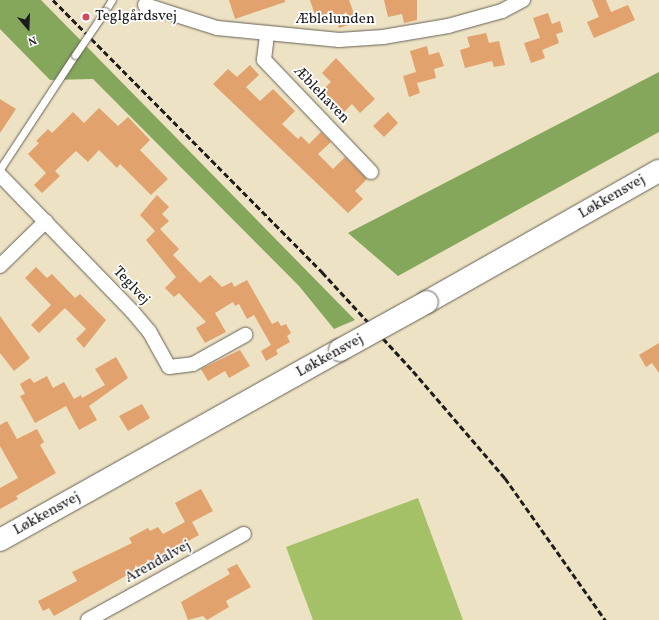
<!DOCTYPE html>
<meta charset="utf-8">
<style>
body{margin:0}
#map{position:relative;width:659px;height:620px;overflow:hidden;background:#ede2c3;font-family:Vollkorn,serif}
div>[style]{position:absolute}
.green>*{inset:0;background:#a5c168}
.forest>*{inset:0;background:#84a75c}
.building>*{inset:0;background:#e1a26e}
.roads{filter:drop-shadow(0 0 1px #656156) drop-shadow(0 0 1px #656156)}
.lane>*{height:7px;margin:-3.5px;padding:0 3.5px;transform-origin:3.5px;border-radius:3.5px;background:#fff}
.street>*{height:14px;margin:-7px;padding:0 7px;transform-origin:7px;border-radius:7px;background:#fff}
.primary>*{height:22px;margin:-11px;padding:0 11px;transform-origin:11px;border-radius:11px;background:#fff}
.rail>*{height:3px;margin-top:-1.5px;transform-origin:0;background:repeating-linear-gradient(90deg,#1c1c1c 0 6px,transparent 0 9px)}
.bridges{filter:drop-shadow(0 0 1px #656156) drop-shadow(0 0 1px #656156)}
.lane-bridge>*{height:7px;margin:-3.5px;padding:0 3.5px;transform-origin:3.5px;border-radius:3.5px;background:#fff}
.primary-bridge>*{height:22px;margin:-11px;padding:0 11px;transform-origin:11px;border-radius:11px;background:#fff}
.dots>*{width:11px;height:11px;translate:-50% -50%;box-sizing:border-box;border:2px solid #fff;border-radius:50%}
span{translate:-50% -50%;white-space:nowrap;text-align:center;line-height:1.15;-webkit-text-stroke:3.5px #fff;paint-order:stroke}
.poi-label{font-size:15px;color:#1c1c1c}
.left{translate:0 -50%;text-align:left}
.street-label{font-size:15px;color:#1c1c1c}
.north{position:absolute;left:8px;top:8px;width:40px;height:40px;-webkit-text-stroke:3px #fff;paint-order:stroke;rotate:161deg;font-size:11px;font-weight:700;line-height:16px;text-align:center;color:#1c1c1c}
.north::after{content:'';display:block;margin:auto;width:14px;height:18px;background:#1c1c1c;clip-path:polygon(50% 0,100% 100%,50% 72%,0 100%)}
</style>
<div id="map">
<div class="green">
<div style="clip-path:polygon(418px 498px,463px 620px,313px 620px,286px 547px)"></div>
</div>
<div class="forest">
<div style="clip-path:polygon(0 0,41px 0,355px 320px,334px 329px,299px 286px,93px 79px,50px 80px,0 29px)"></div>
<div style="clip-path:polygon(659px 72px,659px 132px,398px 276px,348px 233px)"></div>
</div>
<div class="building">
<div style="clip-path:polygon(229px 0,285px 0,285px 2px,235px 19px)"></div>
<div style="clip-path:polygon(310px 0,349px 0,357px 22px,339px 28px,333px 12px,316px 18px)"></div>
<div style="clip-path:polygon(384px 0,417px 0,417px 20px,404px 23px,402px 14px,388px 17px)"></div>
<div style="clip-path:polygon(592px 0,606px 0,611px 12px,628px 5px,635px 20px,594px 38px,587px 22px,599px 17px)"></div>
<div style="clip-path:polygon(548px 13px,552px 24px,560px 21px,563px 32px,556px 34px,559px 43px,542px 50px,545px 58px,531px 63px,524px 43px,540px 38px,533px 18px)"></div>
<div style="clip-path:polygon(486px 33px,489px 43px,499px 41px,505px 65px,494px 67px,492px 61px,465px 68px,460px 50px,470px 47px,467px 37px)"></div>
<div style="clip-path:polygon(427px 46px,429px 55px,439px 52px,444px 66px,434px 69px,436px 78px,417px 83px,420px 93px,409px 97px,403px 76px,416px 72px,410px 51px)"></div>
<div style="clip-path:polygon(336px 58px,375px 99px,360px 113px,352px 104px,340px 116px,318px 94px,331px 82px,322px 73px)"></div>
<div style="clip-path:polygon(250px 65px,259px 75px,246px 87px,260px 101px,273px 89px,295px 111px,282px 124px,298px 139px,301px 136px,309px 144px,321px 132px,331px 142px,318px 154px,333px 169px,345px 157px,367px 179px,355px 191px,363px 199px,348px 213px,213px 84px,228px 69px,237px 77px)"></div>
<div style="clip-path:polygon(0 99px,16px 109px,0 133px)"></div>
<div style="clip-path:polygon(99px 108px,118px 126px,128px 117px,150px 140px,140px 150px,168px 179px,151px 195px,120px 164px,117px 168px,99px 150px,88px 162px,76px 151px,55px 171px,60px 176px,42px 193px,34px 185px,46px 173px,28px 154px,39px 143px,36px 141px,48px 129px,52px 133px,73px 112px,84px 123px)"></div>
<div style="clip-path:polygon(388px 112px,398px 123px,384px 137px,373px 126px)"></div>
<div style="clip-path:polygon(157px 195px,169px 207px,162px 214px,169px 221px,160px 229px,179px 249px,173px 255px,200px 283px,210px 275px,222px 287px,232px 282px,234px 287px,247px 280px,272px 324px,278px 321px,281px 326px,286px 324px,291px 333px,287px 336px,290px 342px,276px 350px,278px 354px,266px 361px,261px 351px,271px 345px,254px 315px,247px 319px,239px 304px,235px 306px,233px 302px,215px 313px,226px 332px,205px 343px,196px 328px,206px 322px,179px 293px,174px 297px,165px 288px,176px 277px,146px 240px,155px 231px,140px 215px)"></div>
<div style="clip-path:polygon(36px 267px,47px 278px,52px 274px,75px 298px,80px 294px,106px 320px,84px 348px,76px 339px,86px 329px,65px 308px,39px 333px,31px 325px,51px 305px,25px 278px)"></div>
<div style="clip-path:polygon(0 316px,30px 358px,14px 371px,0 353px)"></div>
<div style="clip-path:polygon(659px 343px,659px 373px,652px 363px,646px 367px,639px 355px)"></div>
<div style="clip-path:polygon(240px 350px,250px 366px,229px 378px,225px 371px,208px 381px,201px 369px)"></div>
<div style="clip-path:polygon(116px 357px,128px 378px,89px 406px,97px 420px,79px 430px,66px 406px,35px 423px,20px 396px,25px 394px,20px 384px,30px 378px,34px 383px,47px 376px,53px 388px,64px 382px,74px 399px,81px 395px,82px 398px,105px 385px,95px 369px)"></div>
<div style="clip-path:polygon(142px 404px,150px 418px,128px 431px,119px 416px)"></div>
<div style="clip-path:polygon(7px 421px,17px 439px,37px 429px,44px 442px,40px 445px,56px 473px,16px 496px,18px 499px,0 509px,0 488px,18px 478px,0 446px,0 425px)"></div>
<div style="clip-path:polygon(201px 489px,213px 511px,192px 522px,199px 535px,54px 616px,49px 608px,43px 611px,38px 601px,77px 581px,72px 572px,132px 543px,129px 538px,148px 528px,150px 531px,158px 527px,163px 534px,185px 522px,175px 503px)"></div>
<div style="clip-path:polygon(237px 564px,251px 587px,226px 601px,229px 607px,207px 620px,203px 616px,188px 620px,181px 602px,230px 574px,227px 569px)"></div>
</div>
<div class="roads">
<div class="lane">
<div style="left:105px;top:11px;width:13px;rotate:-58deg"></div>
<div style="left:0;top:169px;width:136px;rotate:-56.7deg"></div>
</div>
<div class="street">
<div style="left:145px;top:5px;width:76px;rotate:17.7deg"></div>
<div style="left:217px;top:28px;width:123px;rotate:5.6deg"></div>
<div style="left:339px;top:40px;width:44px;rotate:-3.9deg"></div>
<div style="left:383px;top:37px;width:66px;rotate:-9.6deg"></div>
<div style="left:448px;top:26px;width:56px;rotate:-15.5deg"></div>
<div style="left:502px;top:11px;width:24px;rotate:-28deg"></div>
<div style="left:267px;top:35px;width:25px;rotate:97deg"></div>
<div style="left:264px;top:60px;width:155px;rotate:46.3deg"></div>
<div style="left:0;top:175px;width:190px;rotate:45.9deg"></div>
<div style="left:132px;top:311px;width:26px;rotate:50deg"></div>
<div style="left:149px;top:331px;width:41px;rotate:60.9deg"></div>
<div style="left:169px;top:367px;width:24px;rotate:-7deg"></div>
<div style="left:193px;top:364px;width:60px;rotate:-29.1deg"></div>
<div style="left:0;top:266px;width:64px;rotate:-44.4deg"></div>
<div style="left:88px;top:620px;width:178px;rotate:-28.9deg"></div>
</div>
<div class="primary">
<div style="left:427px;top:302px;width:266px;rotate:-29.5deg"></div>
<div style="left:0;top:540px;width:389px;rotate:-29.2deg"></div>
</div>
</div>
<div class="rail">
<div style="left:53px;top:0;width:383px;rotate:45.3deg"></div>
<div style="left:322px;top:272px;width:134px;rotate:47.4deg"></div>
<div style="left:413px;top:371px;width:141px;rotate:49.3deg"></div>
<div style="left:505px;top:478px;width:174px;rotate:54.8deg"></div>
</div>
<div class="bridges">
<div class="lane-bridge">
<div style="left:75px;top:55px;width:53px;rotate:-55.7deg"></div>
</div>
<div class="primary-bridge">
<div style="left:340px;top:350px;width:99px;rotate:-28.9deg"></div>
</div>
</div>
<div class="dots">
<div style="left:86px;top:17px;background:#d1495b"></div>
</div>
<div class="poi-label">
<span class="left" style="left:95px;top:17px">Teglgårdsvej</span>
</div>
<div class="street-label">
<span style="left:335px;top:20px">Æblelunden</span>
<span style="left:321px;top:95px;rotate:46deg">Æblehaven</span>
<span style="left:612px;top:197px;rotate:-30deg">Løkkensvej</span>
<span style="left:131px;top:286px;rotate:47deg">Teglvej</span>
<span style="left:330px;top:356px;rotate:-29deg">Løkkensvej</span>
<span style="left:47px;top:514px;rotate:-29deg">Løkkensvej</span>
<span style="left:158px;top:562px;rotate:-29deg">Arendalvej</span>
</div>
<div class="north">N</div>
</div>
